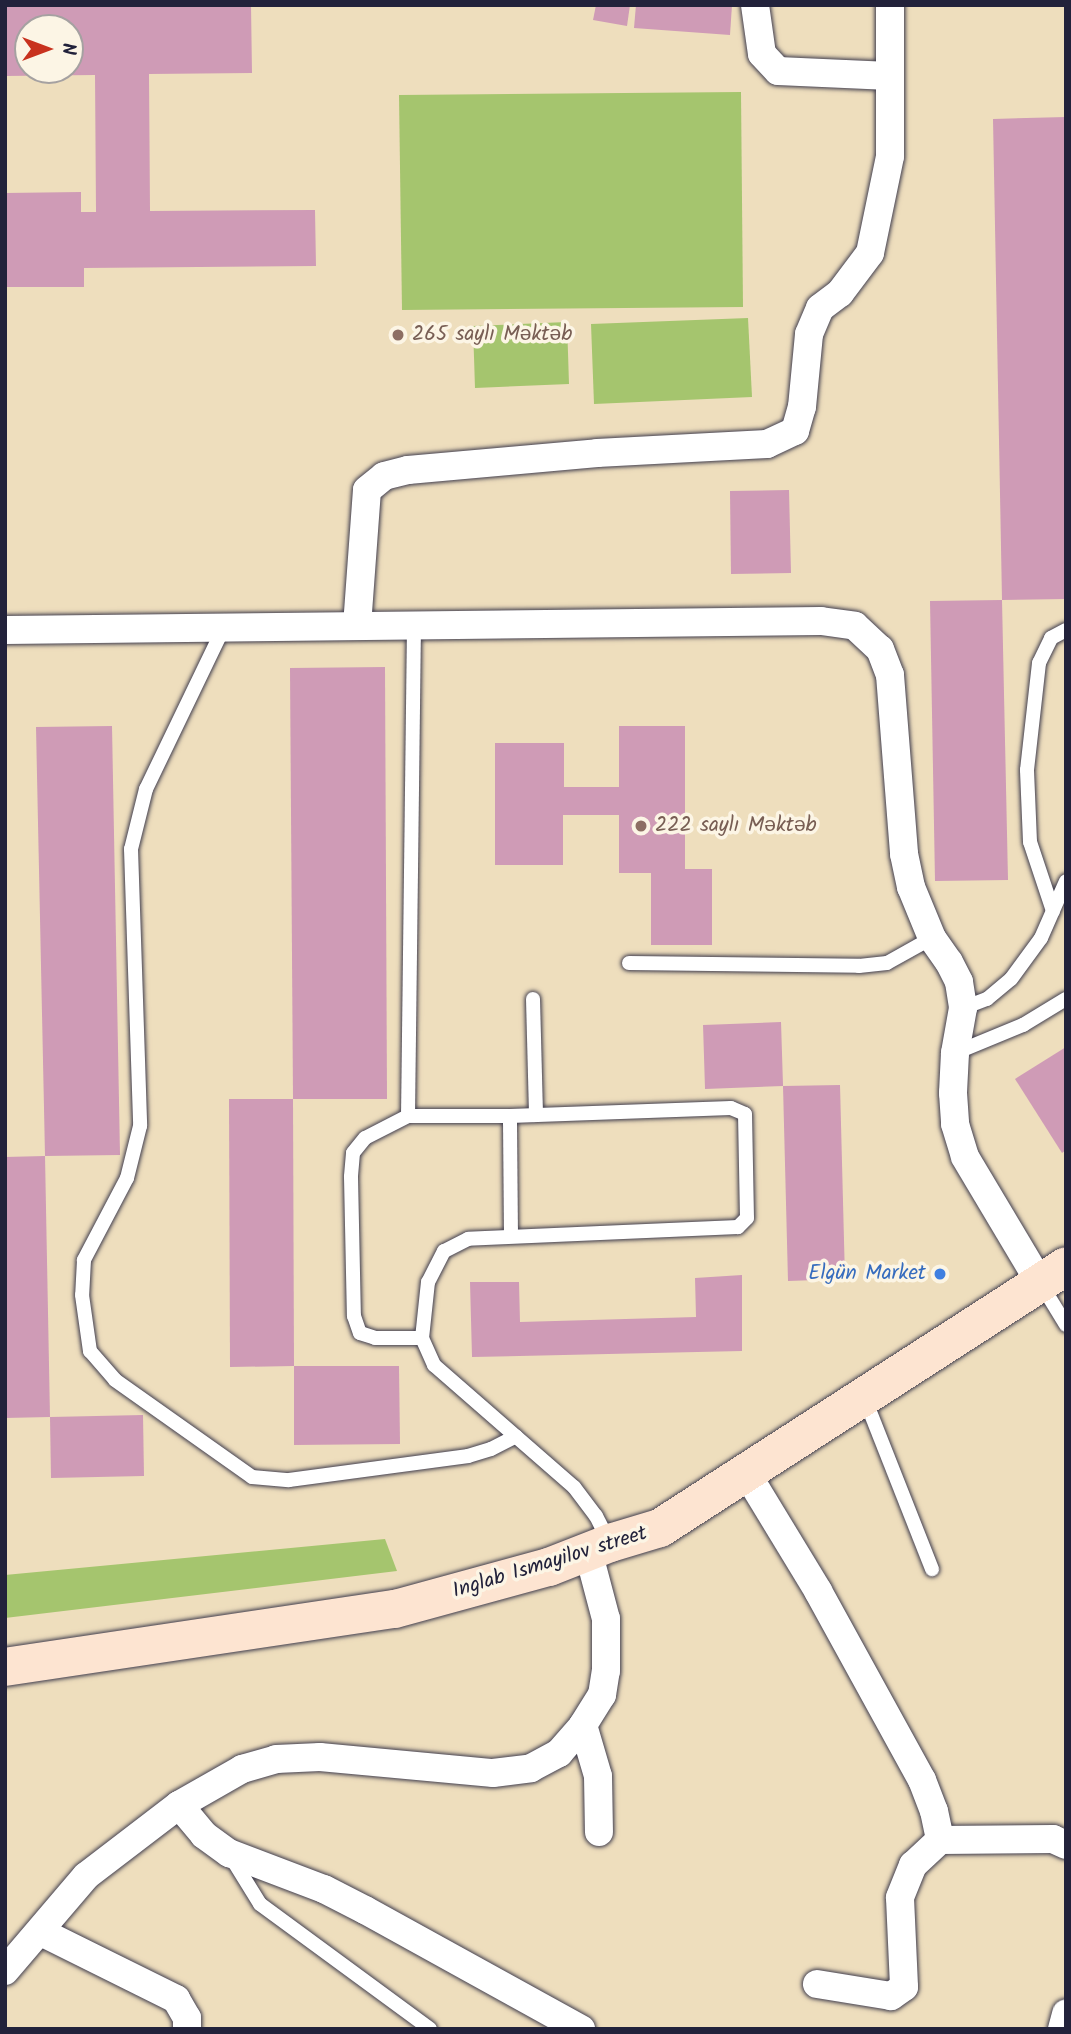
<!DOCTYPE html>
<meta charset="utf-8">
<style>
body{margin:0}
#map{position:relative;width:1071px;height:2034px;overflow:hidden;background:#eedebd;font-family:Kalam,sans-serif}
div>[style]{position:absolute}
.green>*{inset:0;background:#a5c56e}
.building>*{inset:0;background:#cf9bb6}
.roads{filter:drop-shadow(0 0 2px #413e4e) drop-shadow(0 0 2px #413e4e)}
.service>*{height:14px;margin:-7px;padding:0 7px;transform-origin:7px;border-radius:7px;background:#fff}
.minor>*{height:28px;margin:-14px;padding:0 14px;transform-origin:14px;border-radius:14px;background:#fff}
.secondary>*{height:38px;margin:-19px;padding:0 19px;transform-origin:19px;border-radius:19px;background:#fde4d1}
.dots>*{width:19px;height:19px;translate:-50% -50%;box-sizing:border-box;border:4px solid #fcf5e5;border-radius:50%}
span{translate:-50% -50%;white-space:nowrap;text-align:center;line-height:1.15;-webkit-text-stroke:7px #fcf5e5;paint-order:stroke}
.education-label{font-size:21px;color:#785e54}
.left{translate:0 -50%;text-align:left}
.shop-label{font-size:21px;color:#366cbe}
.right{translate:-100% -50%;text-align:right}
.street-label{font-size:21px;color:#22223b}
.frame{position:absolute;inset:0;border:7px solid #22223b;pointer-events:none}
.north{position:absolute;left:14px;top:14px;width:70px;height:70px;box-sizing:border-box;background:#fcf5e5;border:2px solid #a5a1a1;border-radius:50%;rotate:90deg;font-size:19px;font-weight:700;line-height:28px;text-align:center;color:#22223b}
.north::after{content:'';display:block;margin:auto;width:24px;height:32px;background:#c8321e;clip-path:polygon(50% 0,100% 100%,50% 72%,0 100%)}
</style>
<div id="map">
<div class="green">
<div style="clip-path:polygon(741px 92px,743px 307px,402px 310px,399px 95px)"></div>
<div style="clip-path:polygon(748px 318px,752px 397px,594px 404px,591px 324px)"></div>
<div style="clip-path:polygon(567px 322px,569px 384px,475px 388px,473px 326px)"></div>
<div style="clip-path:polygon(385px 1539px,397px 1571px,5px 1618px,5px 1575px)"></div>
</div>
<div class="building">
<div style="clip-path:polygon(evenodd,5px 5px,251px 5px,252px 73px,149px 74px,150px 211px,315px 210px,316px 266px,84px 268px,84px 287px,5px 287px,5px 193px,81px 192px,81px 212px,96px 212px,95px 75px,5px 76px,5px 5px,28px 28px,70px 28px,70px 70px,28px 70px,28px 28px)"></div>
<div style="clip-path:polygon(596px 5px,630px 5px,627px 26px,593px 20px)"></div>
<div style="clip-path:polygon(636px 5px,732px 5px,730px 35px,634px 28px)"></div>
<div style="clip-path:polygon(1066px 117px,1066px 599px,1002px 600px,993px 119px)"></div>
<div style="clip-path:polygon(789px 490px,791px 573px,731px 574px,730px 491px)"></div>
<div style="clip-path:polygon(1002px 600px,1008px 880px,935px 881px,930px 601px)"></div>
<div style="clip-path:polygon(385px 667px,387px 1099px,293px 1099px,290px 668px)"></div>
<div style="clip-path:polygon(112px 726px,120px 1155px,45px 1156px,36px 727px)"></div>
<div style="clip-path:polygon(619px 726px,685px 726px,685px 869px,712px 869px,712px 945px,651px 945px,651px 873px,619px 873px,619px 815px,563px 815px,563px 865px,495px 865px,495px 743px,564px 743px,564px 787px,619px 787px)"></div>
<div style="clip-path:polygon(781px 1022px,783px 1086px,705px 1089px,703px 1025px)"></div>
<div style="clip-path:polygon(1066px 1047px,1066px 1150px,1062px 1153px,1015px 1079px)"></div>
<div style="clip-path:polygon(840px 1085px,845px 1279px,788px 1281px,783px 1086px)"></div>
<div style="clip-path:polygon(229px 1099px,293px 1099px,294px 1366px,230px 1367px)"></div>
<div style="clip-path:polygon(45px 1156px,50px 1417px,5px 1418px,5px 1157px)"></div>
<div style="clip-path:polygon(742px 1275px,742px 1351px,472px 1357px,470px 1282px,519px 1282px,520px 1322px,696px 1317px,695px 1278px)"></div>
<div style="clip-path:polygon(294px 1366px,399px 1366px,400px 1444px,294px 1445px)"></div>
<div style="clip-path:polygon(143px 1415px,144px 1476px,51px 1478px,50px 1417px)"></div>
</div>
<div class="roads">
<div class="service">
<div style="left:414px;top:625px;width:491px;rotate:90.7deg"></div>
<div style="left:408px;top:1116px;width:48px;rotate:152.9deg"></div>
<div style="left:365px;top:1138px;width:19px;rotate:129deg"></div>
<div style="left:353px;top:1153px;width:24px;rotate:95deg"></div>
<div style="left:351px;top:1177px;width:139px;rotate:88.8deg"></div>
<div style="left:354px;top:1316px;width:18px;rotate:71deg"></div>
<div style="left:360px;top:1333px;width:16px;rotate:18deg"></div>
<div style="left:375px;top:1338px;width:47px"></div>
<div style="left:224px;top:627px;width:180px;rotate:115.7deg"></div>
<div style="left:146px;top:789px;width:62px;rotate:104deg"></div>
<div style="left:131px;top:849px;width:277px;rotate:88.1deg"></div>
<div style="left:140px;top:1126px;width:54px;rotate:104deg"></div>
<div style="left:127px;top:1178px;width:93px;rotate:117.7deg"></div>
<div style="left:84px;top:1260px;width:35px;rotate:93deg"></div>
<div style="left:82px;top:1295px;width:57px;rotate:81.9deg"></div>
<div style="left:90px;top:1351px;width:38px;rotate:49deg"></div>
<div style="left:115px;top:1380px;width:168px;rotate:35.3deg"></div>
<div style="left:252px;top:1477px;width:37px;rotate:5deg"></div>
<div style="left:289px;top:1480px;width:181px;rotate:-7.6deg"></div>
<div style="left:468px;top:1456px;width:24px;rotate:-17deg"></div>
<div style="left:491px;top:1449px;width:28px;rotate:-27deg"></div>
<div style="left:1053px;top:911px;width:73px;rotate:-108.4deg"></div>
<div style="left:1030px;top:842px;width:72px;rotate:-92.4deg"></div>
<div style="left:1027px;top:770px;width:108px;rotate:-83.6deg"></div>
<div style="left:1039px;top:663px;width:28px;rotate:-64deg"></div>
<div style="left:1051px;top:638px;width:17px;rotate:-28deg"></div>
<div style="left:629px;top:963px;width:230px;rotate:0.7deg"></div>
<div style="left:859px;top:966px;width:28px;rotate:-6deg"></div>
<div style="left:887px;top:963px;width:51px;rotate:-29.1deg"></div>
<div style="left:533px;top:999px;width:116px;rotate:88.5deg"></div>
<div style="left:963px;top:1008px;width:26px;rotate:-21deg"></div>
<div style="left:987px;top:999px;width:31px;rotate:-40deg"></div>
<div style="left:1011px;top:979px;width:51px;rotate:-53.8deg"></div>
<div style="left:1041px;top:938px;width:62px;rotate:-66.3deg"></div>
<div style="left:955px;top:1053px;width:74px;rotate:-22.4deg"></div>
<div style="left:1023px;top:1025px;width:50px;rotate:-31.2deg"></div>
<div style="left:408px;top:1116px;width:102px"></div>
<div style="left:511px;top:1236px;width:120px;rotate:-90.5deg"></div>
<div style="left:510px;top:1116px;width:221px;rotate:-2.1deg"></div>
<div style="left:731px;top:1108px;width:15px;rotate:23deg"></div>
<div style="left:745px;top:1114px;width:104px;rotate:88.9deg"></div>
<div style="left:747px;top:1218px;width:13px;rotate:135deg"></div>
<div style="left:738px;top:1227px;width:270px;rotate:177.5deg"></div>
<div style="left:468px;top:1239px;width:27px;rotate:153deg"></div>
<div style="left:444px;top:1251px;width:35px;rotate:117deg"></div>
<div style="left:428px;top:1282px;width:56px;rotate:96.1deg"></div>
<div style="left:422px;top:1338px;width:30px;rotate:66deg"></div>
<div style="left:434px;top:1365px;width:186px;rotate:41.1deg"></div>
<div style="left:574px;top:1487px;width:36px;rotate:53deg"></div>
<div style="left:596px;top:1516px;width:28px;rotate:63deg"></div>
<div style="left:1041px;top:1284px;width:48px;rotate:58.6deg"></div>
<div style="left:865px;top:1399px;width:183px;rotate:68.5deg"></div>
<div style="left:231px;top:1857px;width:55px;rotate:58.3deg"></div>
<div style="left:260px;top:1904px;width:211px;rotate:36.3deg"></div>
</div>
<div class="minor">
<div style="left:755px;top:5px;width:49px;rotate:81.9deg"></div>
<div style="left:762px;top:54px;width:23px;rotate:47deg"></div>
<div style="left:778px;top:71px;width:112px;rotate:2.6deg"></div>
<div style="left:357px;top:626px;width:136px;rotate:-85.8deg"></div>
<div style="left:367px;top:490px;width:22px;rotate:-39deg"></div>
<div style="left:384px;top:476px;width:25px;rotate:-14deg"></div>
<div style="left:408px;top:470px;width:190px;rotate:-5.1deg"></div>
<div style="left:597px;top:453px;width:170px;rotate:-3deg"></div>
<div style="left:767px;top:444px;width:31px;rotate:-25deg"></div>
<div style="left:795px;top:431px;width:25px;rotate:-74deg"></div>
<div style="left:802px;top:407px;width:73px;rotate:-84.5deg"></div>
<div style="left:809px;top:334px;width:28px;rotate:-67deg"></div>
<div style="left:820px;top:308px;width:25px;rotate:-37deg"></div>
<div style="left:840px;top:293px;width:50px;rotate:-53.1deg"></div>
<div style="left:870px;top:253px;width:99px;rotate:-78.3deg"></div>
<div style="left:890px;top:156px;width:151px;rotate:-90deg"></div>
<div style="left:5px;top:630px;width:816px;rotate:-0.63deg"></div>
<div style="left:821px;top:621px;width:34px;rotate:8deg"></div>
<div style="left:855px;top:626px;width:34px;rotate:43deg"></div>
<div style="left:880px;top:649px;width:28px;rotate:69deg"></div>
<div style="left:890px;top:675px;width:180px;rotate:85.5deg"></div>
<div style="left:904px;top:854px;width:34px;rotate:78deg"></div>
<div style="left:911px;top:887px;width:55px;rotate:67.6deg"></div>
<div style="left:932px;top:938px;width:29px;rotate:55deg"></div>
<div style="left:949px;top:962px;width:22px;rotate:63deg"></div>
<div style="left:959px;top:982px;width:26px;rotate:81deg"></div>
<div style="left:963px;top:1008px;width:46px;rotate:100.1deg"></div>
<div style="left:955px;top:1053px;width:40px;rotate:92.9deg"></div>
<div style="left:953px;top:1093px;width:31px;rotate:86deg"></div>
<div style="left:955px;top:1124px;width:34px;rotate:73deg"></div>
<div style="left:965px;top:1157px;width:147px;rotate:59.2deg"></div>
<div style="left:747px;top:1474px;width:137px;rotate:58.7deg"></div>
<div style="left:818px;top:1591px;width:216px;rotate:61.2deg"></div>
<div style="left:922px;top:1780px;width:33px;rotate:69deg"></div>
<div style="left:934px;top:1811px;width:30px;rotate:78deg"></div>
<div style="left:940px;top:1840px;width:37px;rotate:137deg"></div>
<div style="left:913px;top:1865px;width:35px;rotate:112deg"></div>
<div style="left:900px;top:1898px;width:89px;rotate:87.4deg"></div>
<div style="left:904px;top:1987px;width:16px;rotate:145deg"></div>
<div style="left:891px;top:1996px;width:75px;rotate:-170.8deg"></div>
<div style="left:583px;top:1725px;width:53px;rotate:73.6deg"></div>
<div style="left:598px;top:1776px;width:56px;rotate:89deg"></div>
<div style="left:179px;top:1805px;width:39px;rotate:50deg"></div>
<div style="left:204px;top:1835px;width:31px;rotate:36deg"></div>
<div style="left:229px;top:1853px;width:102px;rotate:20.8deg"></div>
<div style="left:324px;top:1889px;width:46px;rotate:27.1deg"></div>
<div style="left:365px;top:1910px;width:247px;rotate:28.9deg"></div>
<div style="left:940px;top:1840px;width:113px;rotate:-0.5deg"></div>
<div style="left:1053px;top:1839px;width:14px;rotate:25deg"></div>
<div style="left:41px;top:1932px;width:151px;rotate:26.4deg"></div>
<div style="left:176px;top:1999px;width:22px;rotate:60deg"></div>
<div style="left:187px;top:2018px;width:11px;rotate:90deg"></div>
<div style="left:5px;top:1971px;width:125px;rotate:-49.5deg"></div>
<div style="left:86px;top:1876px;width:117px;rotate:-37.4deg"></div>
<div style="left:179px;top:1805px;width:73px;rotate:-29.7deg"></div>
<div style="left:242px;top:1769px;width:35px;rotate:-16deg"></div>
<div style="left:276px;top:1759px;width:44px;rotate:-2.6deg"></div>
<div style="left:320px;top:1757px;width:174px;rotate:5.3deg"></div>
<div style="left:493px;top:1773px;width:38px;rotate:-7deg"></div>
<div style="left:531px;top:1768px;width:32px;rotate:-28deg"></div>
<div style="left:559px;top:1753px;width:37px;rotate:-49deg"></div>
<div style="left:583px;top:1725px;width:36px;rotate:-58deg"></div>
<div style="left:602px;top:1695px;width:24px;rotate:-81deg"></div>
<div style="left:606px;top:1671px;width:52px;rotate:-90deg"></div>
<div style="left:606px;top:1619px;width:70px;rotate:-104.8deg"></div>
<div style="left:1062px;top:2029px;width:16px;rotate:-75deg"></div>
</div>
<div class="secondary">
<div style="left:5px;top:1667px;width:394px;rotate:-8.5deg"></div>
<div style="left:395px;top:1609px;width:160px;rotate:-15.3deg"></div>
<div style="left:549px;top:1567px;width:66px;rotate:-21.5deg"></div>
<div style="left:610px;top:1543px;width:52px;rotate:-16.7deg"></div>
<div style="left:660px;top:1528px;width:483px;rotate:-32.8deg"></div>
</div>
</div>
<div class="dots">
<div style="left:398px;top:335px;background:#8d6e63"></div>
<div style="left:641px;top:826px;background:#8d6e63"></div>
<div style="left:940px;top:1274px;background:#3f7fe0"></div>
</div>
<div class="education-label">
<span class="left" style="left:412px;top:335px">265 saylı Məktəb</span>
<span class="left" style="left:655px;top:826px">222 saylı Məktəb</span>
</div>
<div class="shop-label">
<span class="right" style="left:926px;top:1274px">Elgün Market</span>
</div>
<div class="street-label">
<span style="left:550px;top:1563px;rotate:-17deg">Inglab Ismayilov street</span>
</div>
<div class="frame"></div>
<div class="north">N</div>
</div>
